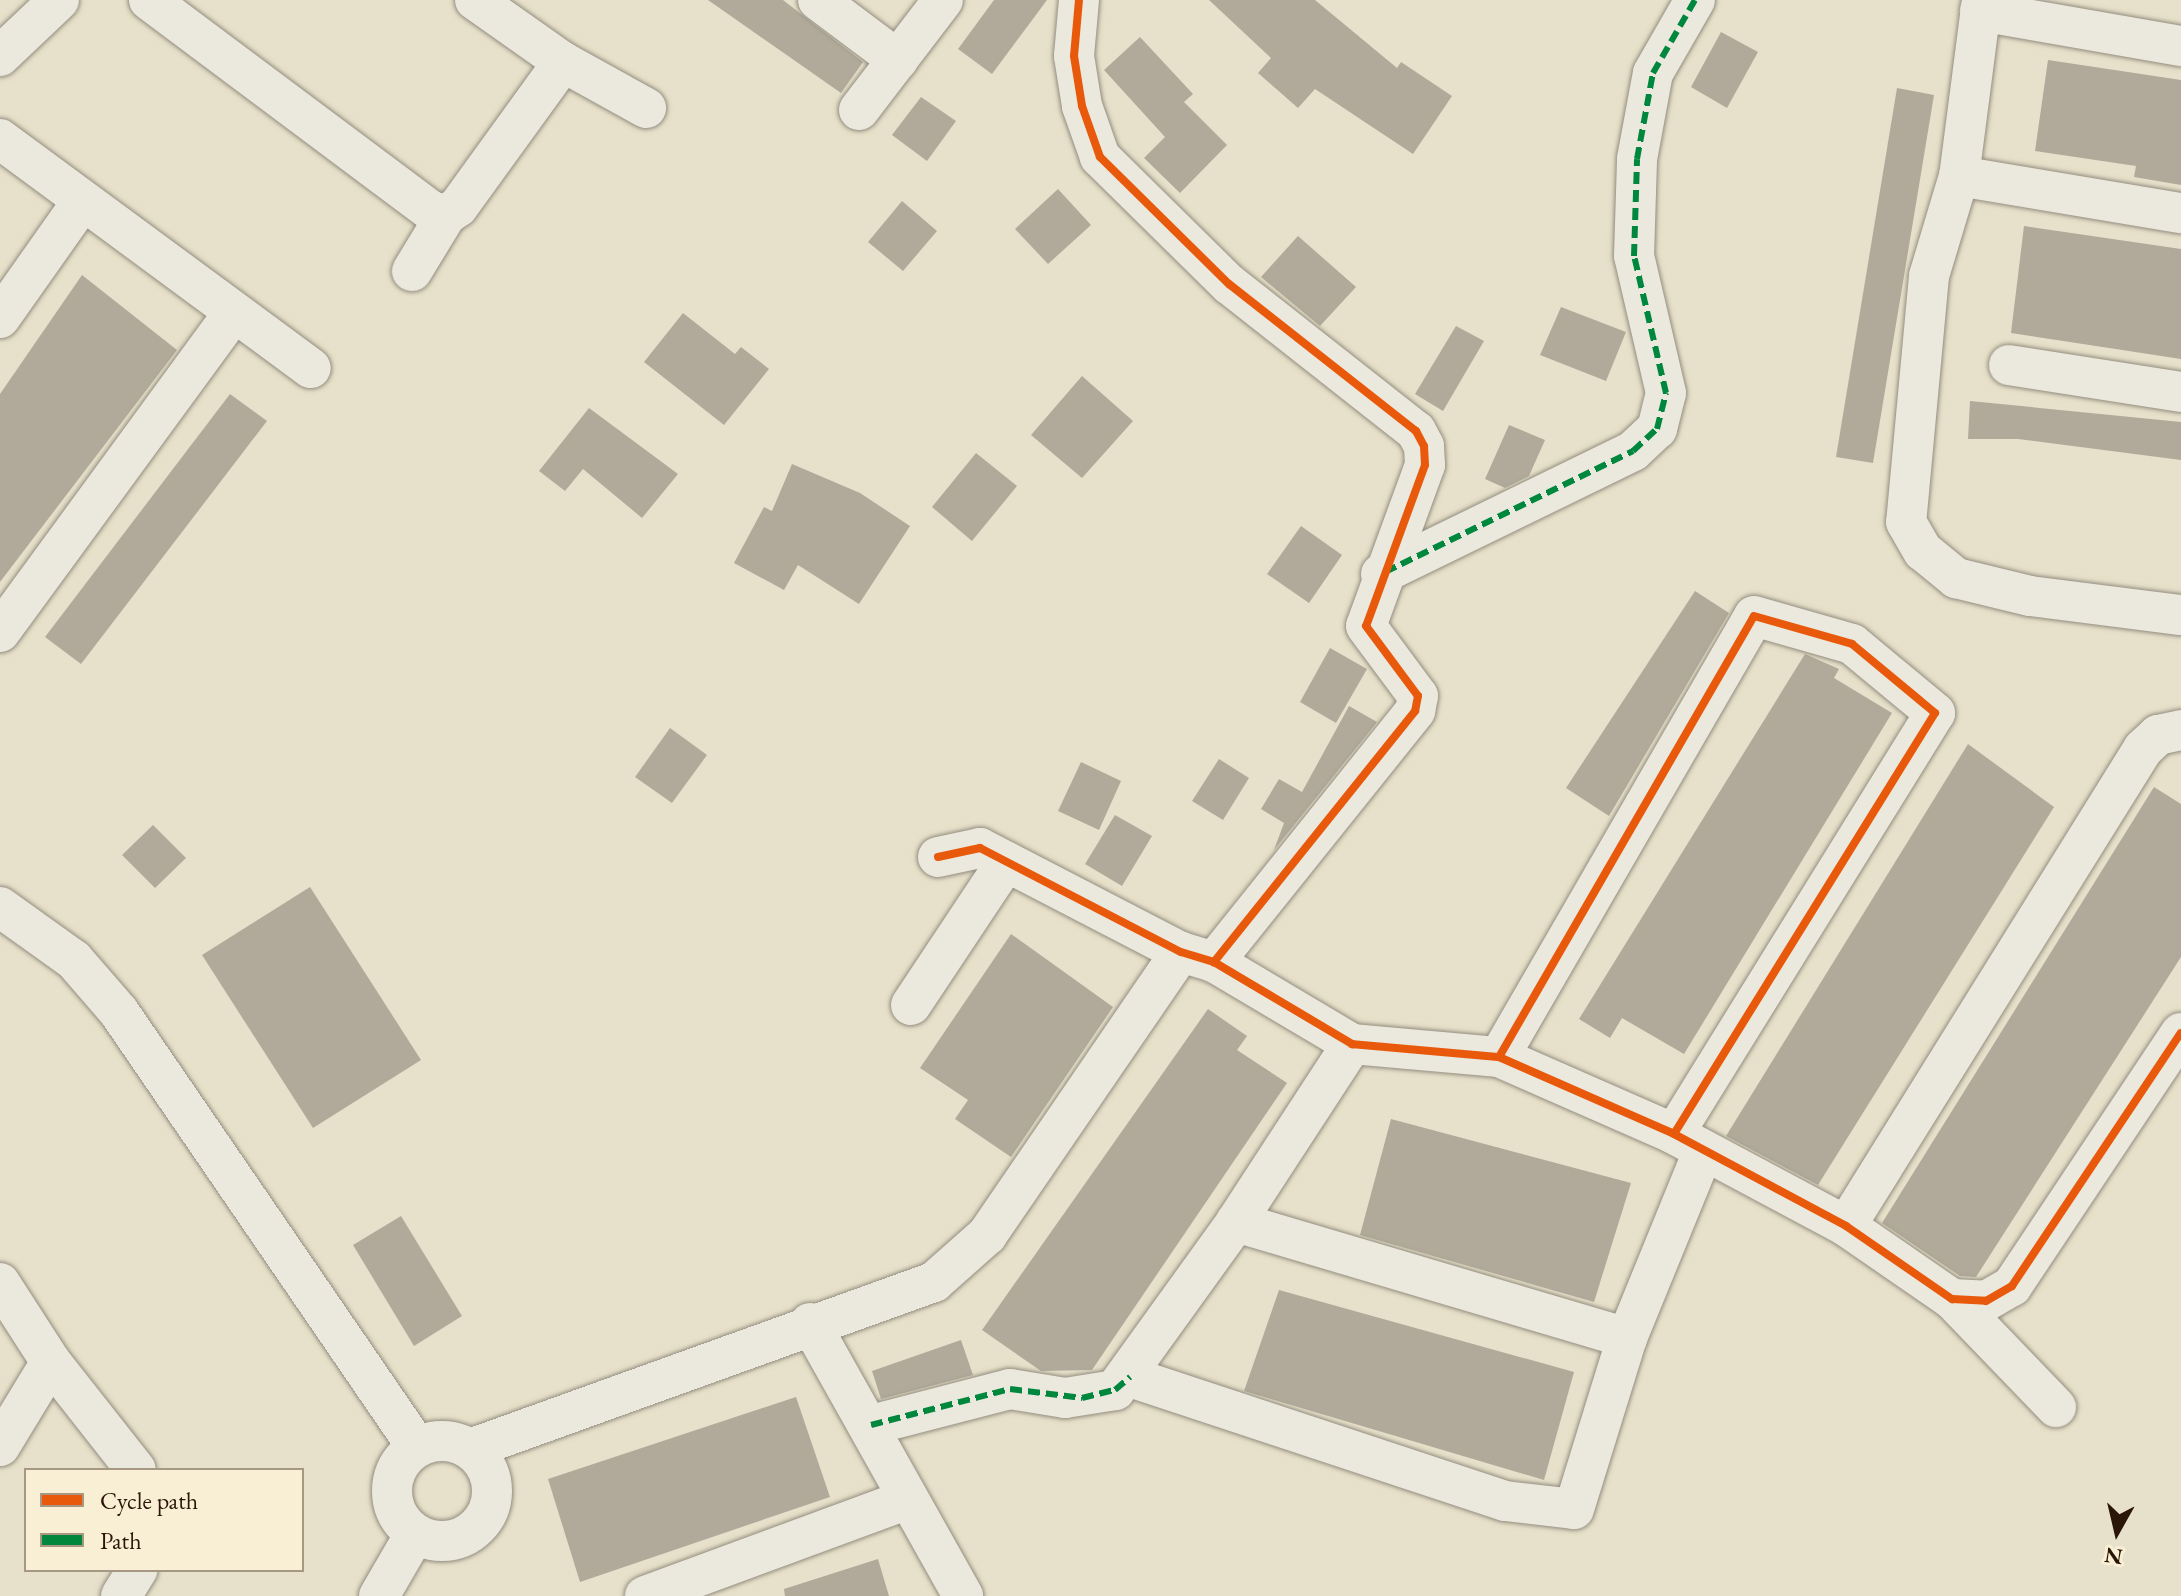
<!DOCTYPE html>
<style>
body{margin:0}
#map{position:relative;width:2181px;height:1596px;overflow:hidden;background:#e7e0ca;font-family:"EB Garamond",serif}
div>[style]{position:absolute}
.building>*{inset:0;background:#b1aa9b}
.roads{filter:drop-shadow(0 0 2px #938d7f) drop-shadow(0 0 2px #938d7f)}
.minor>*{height:40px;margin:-20px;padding:0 20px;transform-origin:20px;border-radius:20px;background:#ebe8dd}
.minor>.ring{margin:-20px;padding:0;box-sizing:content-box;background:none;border:40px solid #ebe8dd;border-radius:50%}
.quiet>*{height:6px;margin-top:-3px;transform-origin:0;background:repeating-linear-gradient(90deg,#00873e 0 12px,transparent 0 18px)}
.cycleway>*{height:8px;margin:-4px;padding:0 4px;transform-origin:4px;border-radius:4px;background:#e8590c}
span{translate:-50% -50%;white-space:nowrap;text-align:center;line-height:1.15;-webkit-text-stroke:7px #f8efd4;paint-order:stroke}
.legend{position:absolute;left:24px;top:1468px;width:280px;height:104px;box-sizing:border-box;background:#f8efd4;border:2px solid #a69882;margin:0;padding:10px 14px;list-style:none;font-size:24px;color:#2a1607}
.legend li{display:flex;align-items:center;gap:16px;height:40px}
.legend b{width:40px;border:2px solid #a69882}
.north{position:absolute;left:2077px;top:1492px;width:80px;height:80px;-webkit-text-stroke:6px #f8efd4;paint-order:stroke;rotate:188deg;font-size:22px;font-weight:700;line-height:32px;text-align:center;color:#2a1607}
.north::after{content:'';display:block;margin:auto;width:28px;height:36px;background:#2a1607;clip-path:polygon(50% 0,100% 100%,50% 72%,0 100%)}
</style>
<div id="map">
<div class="building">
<div style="clip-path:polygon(708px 0,783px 0,863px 62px,841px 93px)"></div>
<div style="clip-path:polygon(994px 0,1047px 0,992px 74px,958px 49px)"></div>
<div style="clip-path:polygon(1209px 0,1315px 0,1397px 68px,1401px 62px,1452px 96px,1413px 154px,1315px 89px,1298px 108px,1258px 73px,1271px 58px)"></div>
<div style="clip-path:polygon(1721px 32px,1758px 52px,1727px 108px,1691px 87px)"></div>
<div style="clip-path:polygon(1140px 37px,1193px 94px,1184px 102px,1227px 145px,1180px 193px,1144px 158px,1165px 137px,1104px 70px)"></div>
<div style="clip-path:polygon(2048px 60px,2181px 80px,2181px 185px,2134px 177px,2136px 166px,2035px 151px)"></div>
<div style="clip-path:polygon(1897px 88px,1934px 95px,1873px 463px,1836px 457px)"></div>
<div style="clip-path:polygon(921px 97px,956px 121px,927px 161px,892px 135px)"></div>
<div style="clip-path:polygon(1058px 189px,1091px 225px,1048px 264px,1015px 229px)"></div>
<div style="clip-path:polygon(902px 201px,937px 231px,903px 271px,868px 242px)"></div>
<div style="clip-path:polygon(2024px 226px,2181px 249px,2181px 359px,2011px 333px)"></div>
<div style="clip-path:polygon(1298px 236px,1356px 287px,1320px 326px,1261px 277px)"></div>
<div style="clip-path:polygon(82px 275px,177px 350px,0 582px,0 394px)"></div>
<div style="clip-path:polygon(1561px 307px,1626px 332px,1606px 381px,1540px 355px)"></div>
<div style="clip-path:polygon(683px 313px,735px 354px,741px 347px,769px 369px,724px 425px,644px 362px)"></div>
<div style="clip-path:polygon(1456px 326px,1484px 341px,1443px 411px,1415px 394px)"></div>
<div style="clip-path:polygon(1082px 376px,1133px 421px,1082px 478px,1031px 435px)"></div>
<div style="clip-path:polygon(230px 394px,267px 421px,81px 664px,45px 637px)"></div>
<div style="clip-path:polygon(1970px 401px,2181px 422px,2181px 460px,2018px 439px,1968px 439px)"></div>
<div style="clip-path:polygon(589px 408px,678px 474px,642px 518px,583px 469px,565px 491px,539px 471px)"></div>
<div style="clip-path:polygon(1509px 425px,1545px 440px,1529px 476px,1505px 488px,1485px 479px)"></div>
<div style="clip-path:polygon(976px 453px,1017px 486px,972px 541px,932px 507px)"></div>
<div style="clip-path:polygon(792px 464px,860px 493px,910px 526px,859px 604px,798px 565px,784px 590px,734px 563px,764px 507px,772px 511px)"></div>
<div style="clip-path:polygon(1301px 526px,1342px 555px,1309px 603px,1267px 574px)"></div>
<div style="clip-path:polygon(1695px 591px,1729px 613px,1609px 816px,1566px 788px)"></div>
<div style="clip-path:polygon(1330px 648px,1367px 669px,1336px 723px,1300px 702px)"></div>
<div style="clip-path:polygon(1805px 654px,1839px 669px,1834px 678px,1892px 713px,1684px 1054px,1622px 1018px,1610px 1038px,1579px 1019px)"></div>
<div style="clip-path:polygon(1349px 706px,1377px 722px,1274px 850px,1284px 823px,1261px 809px,1279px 779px,1302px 792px)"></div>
<div style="clip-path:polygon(670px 728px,707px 755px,672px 803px,635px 777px)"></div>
<div style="clip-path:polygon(1968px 744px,2054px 807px,1818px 1185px,1726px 1136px)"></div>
<div style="clip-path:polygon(1219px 759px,1249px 778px,1223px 820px,1192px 801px)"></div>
<div style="clip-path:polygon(1081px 762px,1121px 781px,1099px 830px,1058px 811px)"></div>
<div style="clip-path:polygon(2154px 787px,2181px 804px,2181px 957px,1976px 1277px,1960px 1276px,1882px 1223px)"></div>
<div style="clip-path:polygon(1115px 815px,1152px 836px,1122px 886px,1085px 864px)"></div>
<div style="clip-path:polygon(153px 825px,186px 858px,155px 888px,122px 855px)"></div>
<div style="clip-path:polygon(310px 887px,421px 1060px,313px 1128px,202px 955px)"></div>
<div style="clip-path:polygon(1011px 934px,1113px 1007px,1011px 1157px,955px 1119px,968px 1100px,920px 1068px)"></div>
<div style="clip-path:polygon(1208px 1009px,1247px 1036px,1237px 1050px,1287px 1083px,1092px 1370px,1041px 1371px,982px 1330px)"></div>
<div style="clip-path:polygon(1391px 1119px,1631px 1183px,1594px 1302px,1360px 1235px)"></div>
<div style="clip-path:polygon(401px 1216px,462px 1316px,414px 1346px,353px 1245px)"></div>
<div style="clip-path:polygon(1279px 1290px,1574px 1372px,1544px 1480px,1244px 1391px)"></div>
<div style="clip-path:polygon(961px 1340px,973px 1375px,881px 1399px,872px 1371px)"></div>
<div style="clip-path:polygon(796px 1397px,830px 1497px,580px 1582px,548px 1479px)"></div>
<div style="clip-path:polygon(878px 1559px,889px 1596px,785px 1596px,784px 1589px)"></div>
</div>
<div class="roads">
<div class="minor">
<div style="left:149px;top:0;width:352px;rotate:36.8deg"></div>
<div style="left:431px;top:211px;width:16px;rotate:15deg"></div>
<div style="left:446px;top:215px;width:14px;rotate:-34deg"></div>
<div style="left:458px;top:207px;width:179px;rotate:-54.1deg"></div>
<div style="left:475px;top:0;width:108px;rotate:35.2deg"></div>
<div style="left:563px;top:62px;width:95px;rotate:29deg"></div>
<div style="left:818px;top:0;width:100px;rotate:36.9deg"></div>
<div style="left:1079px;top:0;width:56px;rotate:95.1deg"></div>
<div style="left:1074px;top:56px;width:51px;rotate:80.9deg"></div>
<div style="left:1082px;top:106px;width:54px;rotate:70.6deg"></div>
<div style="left:1100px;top:157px;width:181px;rotate:44.6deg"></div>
<div style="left:1229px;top:284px;width:238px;rotate:38.2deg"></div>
<div style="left:1416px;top:431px;width:17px;rotate:62deg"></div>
<div style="left:1424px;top:446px;width:19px;rotate:87deg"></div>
<div style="left:1425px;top:465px;width:171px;rotate:110.1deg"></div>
<div style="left:1366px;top:626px;width:87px;rotate:53.4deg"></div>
<div style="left:1418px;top:696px;width:15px;rotate:101deg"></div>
<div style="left:1415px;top:711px;width:322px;rotate:128.7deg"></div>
<div style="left:1982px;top:0;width:177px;rotate:97.4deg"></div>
<div style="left:1959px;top:176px;width:104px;rotate:106.7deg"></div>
<div style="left:1929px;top:276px;width:247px;rotate:95.3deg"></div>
<div style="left:1906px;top:522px;width:34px;rotate:60deg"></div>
<div style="left:1923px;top:551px;width:43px;rotate:39.3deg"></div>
<div style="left:1956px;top:578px;width:76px;rotate:13.7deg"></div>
<div style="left:2030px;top:596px;width:152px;rotate:7.2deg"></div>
<div style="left:1980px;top:11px;width:204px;rotate:9.9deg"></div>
<div style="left:0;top:56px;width:81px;rotate:-43.5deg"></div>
<div style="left:859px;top:110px;width:138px;rotate:-52.6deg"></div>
<div style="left:0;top:139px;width:386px;rotate:36.4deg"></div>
<div style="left:1959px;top:176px;width:225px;rotate:9.5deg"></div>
<div style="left:412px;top:271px;width:66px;rotate:-58.7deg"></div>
<div style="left:0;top:318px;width:141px;rotate:-54.8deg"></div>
<div style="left:2009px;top:365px;width:174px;rotate:8.9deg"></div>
<div style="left:1381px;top:574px;width:280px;rotate:-26deg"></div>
<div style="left:1633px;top:451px;width:33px;rotate:-43deg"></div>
<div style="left:1657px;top:429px;width:37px;rotate:-76deg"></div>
<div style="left:1666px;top:393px;width:141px;rotate:-103.1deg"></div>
<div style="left:1634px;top:256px;width:97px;rotate:-88.2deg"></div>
<div style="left:1637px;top:159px;width:87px;rotate:-79.5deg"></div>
<div style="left:1653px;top:73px;width:84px;rotate:-60.1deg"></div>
<div style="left:0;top:632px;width:396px;rotate:-53.8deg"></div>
<div style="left:938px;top:857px;width:43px;rotate:-12.1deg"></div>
<div style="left:980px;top:848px;width:226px;rotate:27.4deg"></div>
<div style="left:1181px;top:952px;width:34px;rotate:17deg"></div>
<div style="left:1214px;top:962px;width:161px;rotate:30.7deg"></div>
<div style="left:1352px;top:1044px;width:148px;rotate:5.1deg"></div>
<div style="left:1499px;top:1057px;width:191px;rotate:23.7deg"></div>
<div style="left:1674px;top:1134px;width:195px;rotate:28.1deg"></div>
<div style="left:1846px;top:1226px;width:129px;rotate:34.6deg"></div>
<div style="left:1952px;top:1299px;width:34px;rotate:3deg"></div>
<div style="left:1986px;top:1301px;width:30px;rotate:-30deg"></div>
<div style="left:2012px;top:1286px;width:304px;rotate:-56.3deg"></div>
<div style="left:0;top:907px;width:91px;rotate:35.6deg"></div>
<div style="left:74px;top:960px;width:69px;rotate:49.1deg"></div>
<div style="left:119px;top:1012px;width:527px;rotate:55.59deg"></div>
<div style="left:911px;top:1005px;width:172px;rotate:-56.4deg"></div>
<div style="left:1499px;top:1057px;width:509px;rotate:-59.96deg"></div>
<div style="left:1754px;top:616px;width:102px;rotate:15.9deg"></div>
<div style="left:1852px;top:644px;width:108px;rotate:39.7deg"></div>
<div style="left:1935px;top:713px;width:495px;rotate:121.8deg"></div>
<div style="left:1236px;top:1222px;width:408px;rotate:16.5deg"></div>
<div style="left:1627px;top:1338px;width:201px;rotate:-67.8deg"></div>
<div style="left:1846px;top:1226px;width:562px;rotate:-58.09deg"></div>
<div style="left:2143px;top:749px;width:21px;rotate:-43deg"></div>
<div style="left:2158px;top:735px;width:24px;rotate:-12deg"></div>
<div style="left:0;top:1283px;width:94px;rotate:57.2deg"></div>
<div style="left:51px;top:1362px;width:137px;rotate:51.8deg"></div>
<div style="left:1952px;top:1299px;width:150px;rotate:46.1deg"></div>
<div style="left:810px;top:1323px;width:313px;rotate:60.7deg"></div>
<div style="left:1130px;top:1377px;width:395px;rotate:18.3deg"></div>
<div style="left:1505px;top:1501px;width:69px;rotate:6.6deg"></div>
<div style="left:1574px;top:1509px;width:179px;rotate:-72.8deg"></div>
<div style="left:871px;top:1425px;width:144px;rotate:-14.5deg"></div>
<div style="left:1010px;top:1389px;width:56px;rotate:9.3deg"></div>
<div style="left:1065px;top:1398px;width:51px;rotate:-9.1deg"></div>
<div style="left:1115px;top:1390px;width:207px;rotate:-54.2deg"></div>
<div style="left:1236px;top:1222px;width:212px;rotate:-56.9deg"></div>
<div class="ring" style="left:392px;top:1441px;width:60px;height:60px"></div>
<div style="left:0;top:1446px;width:98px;rotate:-58.7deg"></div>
<div style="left:470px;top:1449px;width:493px;rotate:-19.8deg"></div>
<div style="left:934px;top:1282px;width:71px;rotate:-41.6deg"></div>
<div style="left:987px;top:1235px;width:343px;rotate:-55.6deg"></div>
<div style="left:121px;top:1596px;width:31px;rotate:-58deg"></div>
<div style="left:379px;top:1596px;width:72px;rotate:-59.9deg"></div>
<div style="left:645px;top:1596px;width:278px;rotate:-20.2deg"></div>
</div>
</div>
<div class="quiet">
<div style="left:1385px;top:572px;width:276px;rotate:-26deg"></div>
<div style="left:1633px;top:451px;width:33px;rotate:-43deg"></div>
<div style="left:1657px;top:429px;width:37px;rotate:-76deg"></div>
<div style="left:1666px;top:393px;width:141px;rotate:-103.1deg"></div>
<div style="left:1634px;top:256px;width:97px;rotate:-88.2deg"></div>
<div style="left:1637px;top:159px;width:87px;rotate:-79.5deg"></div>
<div style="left:1653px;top:73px;width:84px;rotate:-60.1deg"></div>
<div style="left:871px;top:1425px;width:144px;rotate:-14.5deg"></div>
<div style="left:1010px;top:1389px;width:73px;rotate:7.1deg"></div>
<div style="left:1082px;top:1398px;width:34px;rotate:-14deg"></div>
<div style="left:1115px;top:1390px;width:20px;rotate:-41deg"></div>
</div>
<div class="cycleway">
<div style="left:1079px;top:0;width:56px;rotate:95.1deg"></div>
<div style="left:1074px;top:56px;width:51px;rotate:80.9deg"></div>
<div style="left:1082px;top:106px;width:54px;rotate:70.6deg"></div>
<div style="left:1100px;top:157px;width:181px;rotate:44.6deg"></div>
<div style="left:1229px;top:284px;width:238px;rotate:38.2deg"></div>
<div style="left:1416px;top:431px;width:17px;rotate:62deg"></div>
<div style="left:1424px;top:446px;width:19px;rotate:87deg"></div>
<div style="left:1425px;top:465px;width:171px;rotate:110.1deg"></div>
<div style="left:1366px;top:626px;width:87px;rotate:53.4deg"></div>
<div style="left:1418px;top:696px;width:15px;rotate:101deg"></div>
<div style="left:1415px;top:711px;width:322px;rotate:128.7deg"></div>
<div style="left:938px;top:857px;width:43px;rotate:-12.1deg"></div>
<div style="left:980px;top:848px;width:226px;rotate:27.4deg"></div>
<div style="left:1181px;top:952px;width:34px;rotate:17deg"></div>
<div style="left:1214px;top:962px;width:161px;rotate:30.7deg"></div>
<div style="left:1352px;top:1044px;width:148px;rotate:5.1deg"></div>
<div style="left:1499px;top:1057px;width:191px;rotate:23.7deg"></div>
<div style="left:1674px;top:1134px;width:195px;rotate:28.1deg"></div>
<div style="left:1846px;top:1226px;width:129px;rotate:34.6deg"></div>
<div style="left:1952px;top:1299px;width:34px;rotate:3deg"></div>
<div style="left:1986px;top:1301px;width:30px;rotate:-30deg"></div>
<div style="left:2012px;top:1286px;width:304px;rotate:-56.3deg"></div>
<div style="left:1499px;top:1057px;width:509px;rotate:-59.96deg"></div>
<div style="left:1754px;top:616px;width:102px;rotate:15.9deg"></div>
<div style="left:1852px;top:644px;width:108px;rotate:39.7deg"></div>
<div style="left:1935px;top:713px;width:495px;rotate:121.8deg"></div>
</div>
<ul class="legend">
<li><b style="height:10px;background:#e8590c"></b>Cycle path</li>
<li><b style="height:10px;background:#00873e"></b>Path</li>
</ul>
<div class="north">N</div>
</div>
